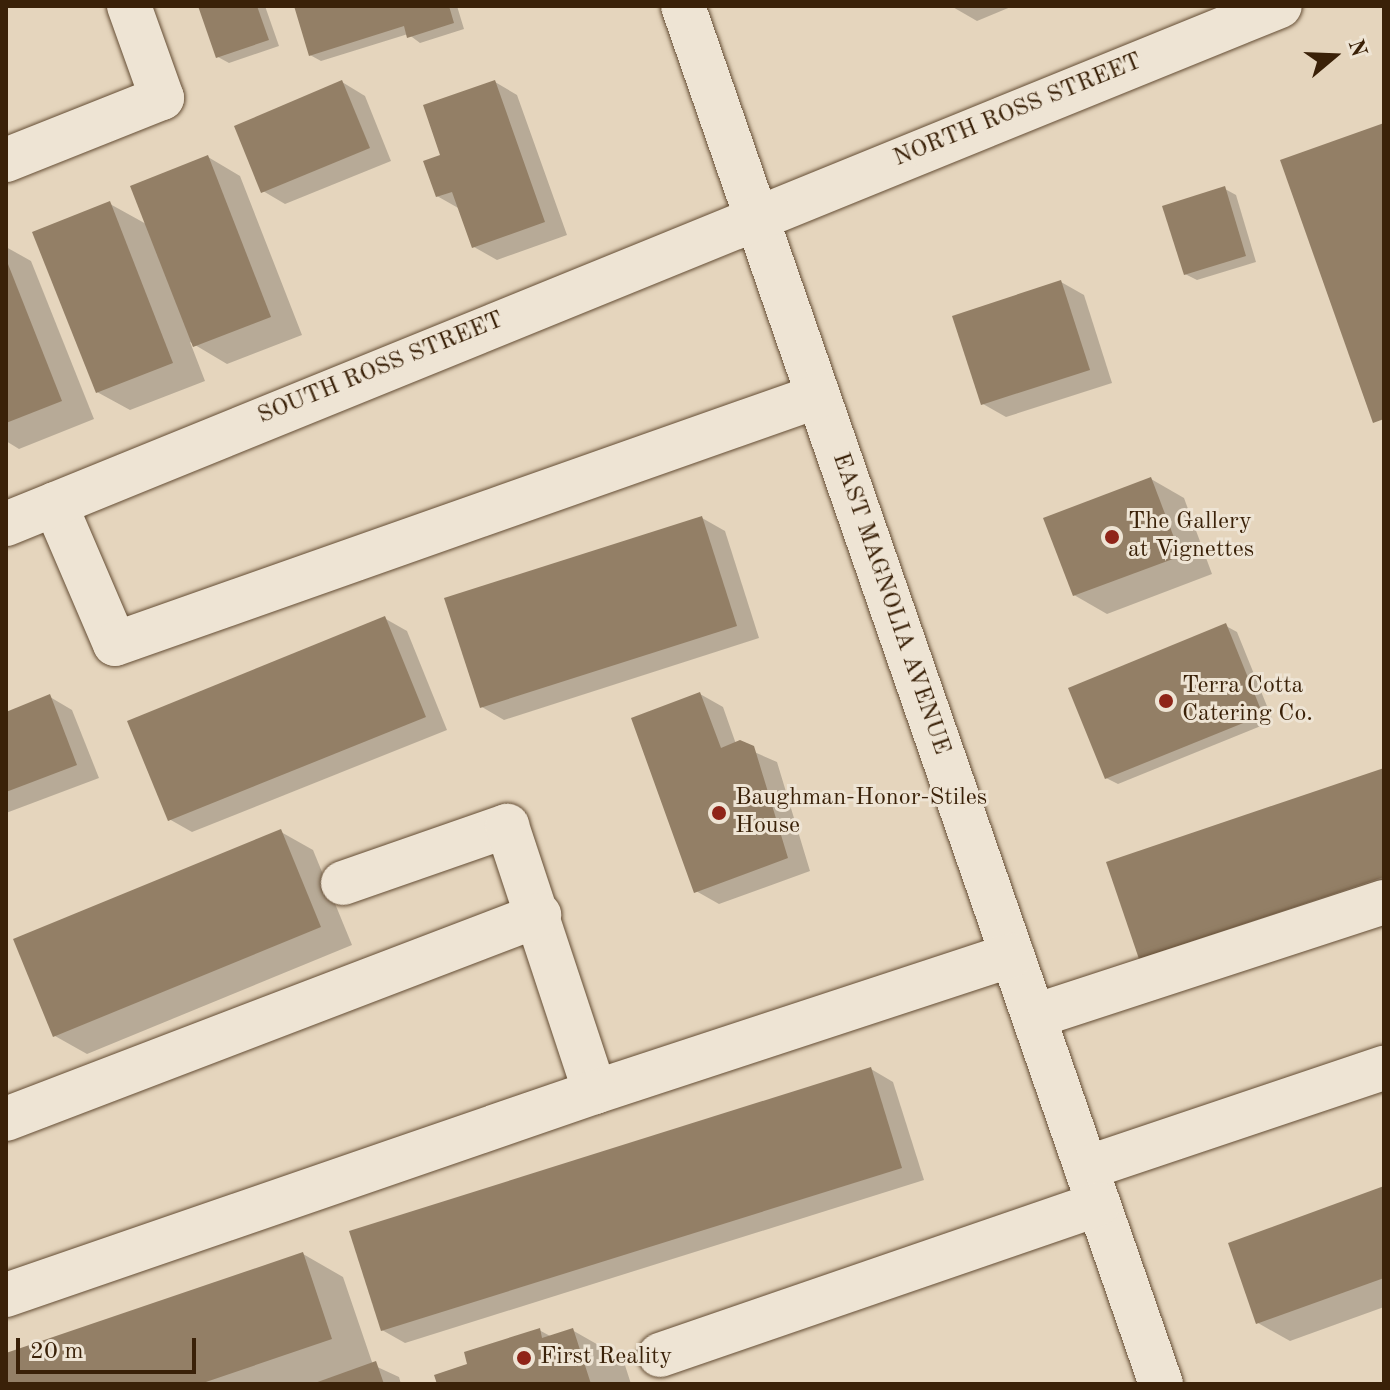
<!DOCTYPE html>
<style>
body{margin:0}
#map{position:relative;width:1390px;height:1390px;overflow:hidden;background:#e5d5bd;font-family:"Old Standard TT",serif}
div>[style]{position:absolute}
.shadow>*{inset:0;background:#0003}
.building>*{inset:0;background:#937f66}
.roads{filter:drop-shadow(0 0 2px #654e35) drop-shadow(0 0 2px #654e35)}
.minor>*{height:44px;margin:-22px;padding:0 22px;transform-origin:22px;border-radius:22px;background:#eee4d4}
.dots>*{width:22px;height:22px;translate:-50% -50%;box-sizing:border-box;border:4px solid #eee4d4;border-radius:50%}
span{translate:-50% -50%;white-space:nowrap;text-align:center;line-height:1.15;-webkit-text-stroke:6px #eee4d4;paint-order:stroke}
.street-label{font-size:24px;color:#3a2108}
.poi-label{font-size:24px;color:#3a2108}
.left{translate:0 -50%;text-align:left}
.frame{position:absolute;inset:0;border:8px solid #3a2108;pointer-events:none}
.north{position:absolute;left:1294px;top:16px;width:80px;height:80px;-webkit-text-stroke:6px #eee4d4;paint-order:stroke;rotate:71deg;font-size:22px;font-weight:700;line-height:32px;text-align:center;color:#3a2108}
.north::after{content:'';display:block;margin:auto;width:28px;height:36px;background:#3a2108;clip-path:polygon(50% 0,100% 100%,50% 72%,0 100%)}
.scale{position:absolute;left:16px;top:1338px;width:180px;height:36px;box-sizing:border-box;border:4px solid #3a2108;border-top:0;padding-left:10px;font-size:24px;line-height:28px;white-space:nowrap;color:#3a2108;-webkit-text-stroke:6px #eee4d4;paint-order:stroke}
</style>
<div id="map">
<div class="shadow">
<div style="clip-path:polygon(200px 6px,265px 6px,279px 46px,229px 63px,218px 57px)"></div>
<div style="clip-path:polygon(296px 6px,457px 6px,464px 29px,420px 43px,408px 34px,321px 61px,310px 55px)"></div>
<div style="clip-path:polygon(951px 6px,1013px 6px,977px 21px)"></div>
<div style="clip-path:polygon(342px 82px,365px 96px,391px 161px,285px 204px,263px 191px)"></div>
<div style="clip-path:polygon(495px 82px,517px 95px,567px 235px,497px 260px,474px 247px,460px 209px,437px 196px,443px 156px)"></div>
<div style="clip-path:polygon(208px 157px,240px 176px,302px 335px,227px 364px,190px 342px,205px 381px,130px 410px,97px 392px,110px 204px,148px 225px)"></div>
<div style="clip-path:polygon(1225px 189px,1236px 195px,1256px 262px,1197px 280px,1185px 274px)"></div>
<div style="clip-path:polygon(6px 247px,31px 261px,94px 419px,19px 449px,6px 441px)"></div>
<div style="clip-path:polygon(1061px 282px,1084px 295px,1112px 383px,1006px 417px,983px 404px)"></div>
<div style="clip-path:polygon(1151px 479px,1184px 498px,1212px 574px,1107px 614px,1074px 595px)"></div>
<div style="clip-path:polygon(702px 518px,725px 531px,759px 638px,504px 720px,482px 707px)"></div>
<div style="clip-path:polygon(384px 618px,407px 631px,447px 730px,192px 832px,169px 819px)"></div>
<div style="clip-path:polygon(1226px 626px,1237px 632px,1273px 721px,1118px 784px,1106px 778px)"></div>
<div style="clip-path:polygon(700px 694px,723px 707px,736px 744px,777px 762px,810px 871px,719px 904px,696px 891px)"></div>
<div style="clip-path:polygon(50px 697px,72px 710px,99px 778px,6px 813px,6px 714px)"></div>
<div style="clip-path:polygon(1384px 771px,1384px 897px,1141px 958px)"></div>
<div style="clip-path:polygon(281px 832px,313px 850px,352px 945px,87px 1054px,55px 1036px)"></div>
<div style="clip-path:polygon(871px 1069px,893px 1082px,924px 1180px,405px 1343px,382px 1330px)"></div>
<div style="clip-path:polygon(1384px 1188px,1384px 1307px,1290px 1341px,1258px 1323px)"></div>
<div style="clip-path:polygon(303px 1254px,343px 1277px,373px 1365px,399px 1377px,401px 1384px,6px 1384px,6px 1355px)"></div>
<div style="clip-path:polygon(539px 1330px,552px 1337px,572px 1330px,623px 1359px,631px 1384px,439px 1384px)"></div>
</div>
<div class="building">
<div style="clip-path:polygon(198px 6px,257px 6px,269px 40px,216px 58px)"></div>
<div style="clip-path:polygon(294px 6px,449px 6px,454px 23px,407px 38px,404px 26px,309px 56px)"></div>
<div style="clip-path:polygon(342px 80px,370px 148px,261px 193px,234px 126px)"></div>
<div style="clip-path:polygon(495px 80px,545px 222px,472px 248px,452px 192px,436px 197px,423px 161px,440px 155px,423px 105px)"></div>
<div style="clip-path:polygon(1384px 123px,1384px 419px,1373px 423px,1280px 160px)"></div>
<div style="clip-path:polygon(208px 155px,271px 317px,193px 347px,130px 186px)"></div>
<div style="clip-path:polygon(1225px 186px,1246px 256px,1184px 275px,1162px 206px)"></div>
<div style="clip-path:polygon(110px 201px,173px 363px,96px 393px,32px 232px)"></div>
<div style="clip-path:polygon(6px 259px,62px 401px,6px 423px)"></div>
<div style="clip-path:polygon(1061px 280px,1090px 370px,981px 405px,952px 316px)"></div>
<div style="clip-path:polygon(1151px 477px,1181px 556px,1073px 596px,1043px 518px)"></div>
<div style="clip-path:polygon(702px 516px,737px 626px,480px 708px,444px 598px)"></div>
<div style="clip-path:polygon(385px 616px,426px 717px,168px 821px,127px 721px)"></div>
<div style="clip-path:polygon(1226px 623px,1263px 715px,1105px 779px,1068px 688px)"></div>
<div style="clip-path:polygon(700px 692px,721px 748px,740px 740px,754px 746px,788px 858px,694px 893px,631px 718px)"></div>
<div style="clip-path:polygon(50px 694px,77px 765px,6px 792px,6px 712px)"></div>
<div style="clip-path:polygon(1384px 768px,1384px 877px,1139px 959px,1106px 862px)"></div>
<div style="clip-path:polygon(281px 829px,321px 927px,53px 1037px,13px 939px)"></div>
<div style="clip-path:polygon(871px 1067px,902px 1168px,381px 1331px,349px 1231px)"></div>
<div style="clip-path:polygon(1384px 1186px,1384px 1278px,1256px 1324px,1228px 1243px)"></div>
<div style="clip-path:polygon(303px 1252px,332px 1339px,200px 1384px,6px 1384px,6px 1353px)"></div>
<div style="clip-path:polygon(540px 1328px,542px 1338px,573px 1328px,591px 1384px,437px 1384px,434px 1375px,467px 1364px,464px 1352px)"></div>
<div style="clip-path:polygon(376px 1361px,384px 1384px,312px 1384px)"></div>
</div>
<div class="roads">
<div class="minor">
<div style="left:683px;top:6px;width:1459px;rotate:70.87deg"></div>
<div style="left:6px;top:160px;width:168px;rotate:-21.7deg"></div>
<div style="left:162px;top:98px;width:98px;rotate:-109.7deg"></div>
<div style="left:55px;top:504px;width:152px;rotate:66.8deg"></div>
<div style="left:115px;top:644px;width:745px;rotate:-19.43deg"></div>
<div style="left:6px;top:524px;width:1375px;rotate:-22.13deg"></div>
<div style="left:343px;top:883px;width:174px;rotate:-19.2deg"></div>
<div style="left:507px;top:826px;width:280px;rotate:71.7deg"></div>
<div style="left:595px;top:1092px;width:439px;rotate:-18.2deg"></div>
<div style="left:1035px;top:1016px;width:367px;rotate:-18.1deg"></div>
<div style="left:6px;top:1119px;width:571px;rotate:-20.94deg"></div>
<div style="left:1086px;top:1168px;width:314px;rotate:-18.6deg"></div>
<div style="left:6px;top:1295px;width:623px;rotate:-19.02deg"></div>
<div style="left:660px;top:1355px;width:463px;rotate:-19deg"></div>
</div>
</div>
<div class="dots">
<div style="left:1112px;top:537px;background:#8f2418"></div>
<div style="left:1166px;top:701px;background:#8f2418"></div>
<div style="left:719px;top:813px;background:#8f2418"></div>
<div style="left:524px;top:1358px;background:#8f2418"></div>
</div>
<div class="street-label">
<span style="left:1018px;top:111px;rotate:-22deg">NORTH ROSS STREET</span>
<span style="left:381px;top:369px;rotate:-22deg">SOUTH ROSS STREET</span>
<span style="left:890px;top:604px;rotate:71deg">EAST MAGNOLIA AVENUE</span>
</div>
<div class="poi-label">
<span class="left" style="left:1128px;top:537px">The Gallery<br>at Vignettes</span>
<span class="left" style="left:1182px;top:701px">Terra Cotta<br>Catering Co.</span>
<span class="left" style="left:735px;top:813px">Baughman-Honor-Stiles<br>House</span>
<span class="left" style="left:540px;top:1358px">First Reality</span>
</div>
<div class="frame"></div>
<div class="north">N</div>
<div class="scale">20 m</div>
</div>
